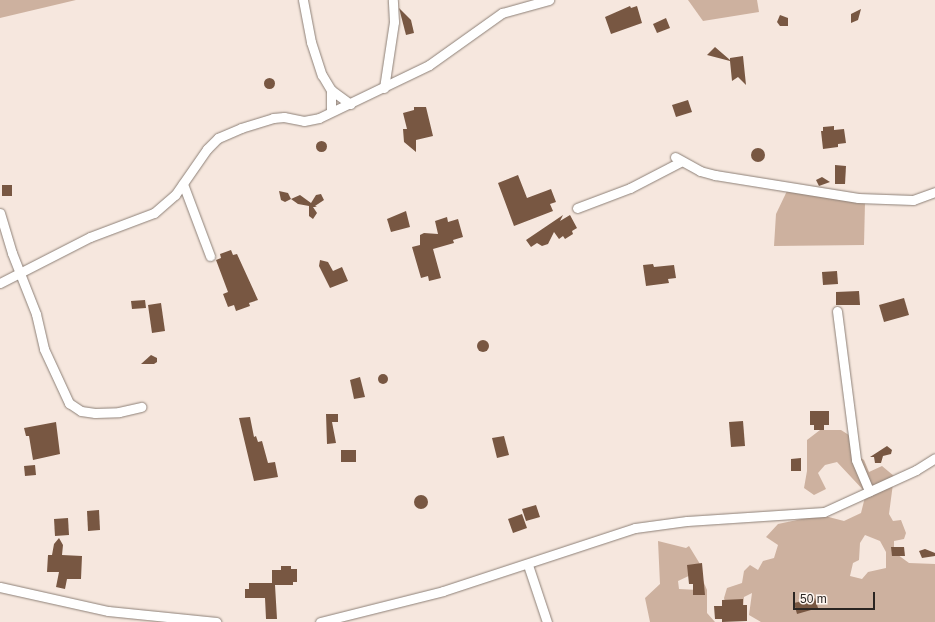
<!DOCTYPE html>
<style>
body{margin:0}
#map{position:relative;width:935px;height:622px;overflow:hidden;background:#f6e7de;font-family:Arial,sans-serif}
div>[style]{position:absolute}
.green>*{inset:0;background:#cdb19f}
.building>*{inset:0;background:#785742}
.round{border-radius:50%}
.roads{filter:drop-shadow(0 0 1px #8d8077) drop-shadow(0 0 1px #8d8077)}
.street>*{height:9px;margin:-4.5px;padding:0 4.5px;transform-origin:4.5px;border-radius:4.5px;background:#fff}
span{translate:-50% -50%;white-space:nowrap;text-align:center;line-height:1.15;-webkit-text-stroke:4px #fff6f0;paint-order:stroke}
.scale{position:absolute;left:793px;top:592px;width:82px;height:18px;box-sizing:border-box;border:2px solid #2a2522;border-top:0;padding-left:5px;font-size:12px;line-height:14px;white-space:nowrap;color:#2a2522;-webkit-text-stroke:3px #fff6f0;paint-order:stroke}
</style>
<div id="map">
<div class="green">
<div style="clip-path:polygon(0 0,76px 0,0 18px)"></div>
<div style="clip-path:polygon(688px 0,757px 0,759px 12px,703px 21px)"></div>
<div style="clip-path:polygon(787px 191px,865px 202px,864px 245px,774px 246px,776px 214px)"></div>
<div style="clip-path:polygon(evenodd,820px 430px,841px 430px,852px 437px,851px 452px,864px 460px,869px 472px,882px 466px,894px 476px,889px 514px,893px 521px,901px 520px,906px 533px,904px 539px,894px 541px,894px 552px,909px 563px,935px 564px,935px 622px,761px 622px,749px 615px,752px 593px,744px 597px,743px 609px,727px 611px,724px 598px,727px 588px,742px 583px,744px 571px,750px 565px,758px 570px,763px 561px,774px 558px,778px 545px,766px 537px,778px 524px,821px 515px,844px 521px,861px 513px,866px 493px,837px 462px,825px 465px,818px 473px,826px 489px,814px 495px,804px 488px,807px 471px,807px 440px,820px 430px,865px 535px,880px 541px,886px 552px,886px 568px,868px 572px,862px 579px,850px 576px,853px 563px,859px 560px,860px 543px,865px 535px)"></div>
<div style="clip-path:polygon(658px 541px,686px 548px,689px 546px,700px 564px,695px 573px,678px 581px,679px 589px,698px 590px,701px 576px,707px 590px,707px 613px,715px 622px,650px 622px,645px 598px,660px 584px)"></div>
</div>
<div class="building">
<div style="clip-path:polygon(630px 6px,631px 8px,637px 6px,642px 23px,611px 34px,605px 17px)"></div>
<div style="clip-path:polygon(399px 8px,411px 20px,414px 33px,406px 35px)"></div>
<div style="clip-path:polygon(861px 9px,858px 20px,851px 23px,851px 14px)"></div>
<div style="clip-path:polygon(780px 15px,788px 18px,788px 26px,780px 26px,777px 22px)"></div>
<div style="clip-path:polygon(666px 18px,670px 28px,657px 33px,653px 24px)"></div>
<div style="clip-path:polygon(715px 47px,730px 60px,730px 58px,743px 56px,746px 85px,738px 77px,732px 81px,730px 61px,707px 55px)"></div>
<div class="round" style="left:263.5px;top:77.5px;width:11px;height:11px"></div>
<div style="clip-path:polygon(688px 100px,692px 112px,676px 117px,672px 105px)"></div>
<div style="clip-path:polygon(414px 107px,426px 107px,433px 136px,416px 140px,416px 152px,404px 142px,403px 129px,407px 129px,403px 113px,414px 110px)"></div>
<div style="clip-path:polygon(834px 126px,834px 130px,844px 129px,846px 143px,838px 144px,838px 147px,823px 149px,821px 131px,823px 131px,823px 127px)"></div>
<div class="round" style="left:315.5px;top:140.5px;width:11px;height:11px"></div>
<div class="round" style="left:751px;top:148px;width:14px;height:14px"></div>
<div style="clip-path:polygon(835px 165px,846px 166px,845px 184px,835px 184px)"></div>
<div style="clip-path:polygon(518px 175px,527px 198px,551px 189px,556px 202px,550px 204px,553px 211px,514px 226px,498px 183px)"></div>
<div style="clip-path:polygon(822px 177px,830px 182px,819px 186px,816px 180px)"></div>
<div style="clip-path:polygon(2px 185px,12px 185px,12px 196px,2px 196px)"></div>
<div style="clip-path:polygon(279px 191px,288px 193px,291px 199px,285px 202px,281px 200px)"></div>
<div style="clip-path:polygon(321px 194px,324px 200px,315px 206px,317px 207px,313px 207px,317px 213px,313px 219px,309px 216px,309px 206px,298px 204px,291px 199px,300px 195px,311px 203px,316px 195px)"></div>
<div style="clip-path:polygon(406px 211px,410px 227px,391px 232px,387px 219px)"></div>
<div style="clip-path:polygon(563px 215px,560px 221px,570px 215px,577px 228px,572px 231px,573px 234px,565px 239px,563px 236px,559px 239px,554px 232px,548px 244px,542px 246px,537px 243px,531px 247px,526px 240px)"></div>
<div style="clip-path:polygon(447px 217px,448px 222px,458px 219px,463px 237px,453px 240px,454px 243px,433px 249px,441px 278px,429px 281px,428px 276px,421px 278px,412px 247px,420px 245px,420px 235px,424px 233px,438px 234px,435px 221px)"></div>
<div style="clip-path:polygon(231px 250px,233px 255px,237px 254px,258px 300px,249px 303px,250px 306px,236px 311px,234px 305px,228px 307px,223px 294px,228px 292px,216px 260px,221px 258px,220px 254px)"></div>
<div style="clip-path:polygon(320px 260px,328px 262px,333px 271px,342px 267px,348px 281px,330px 288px,319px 266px)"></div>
<div style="clip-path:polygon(653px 264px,654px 267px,674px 265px,676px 278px,668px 279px,669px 283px,646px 286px,643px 265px)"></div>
<div style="clip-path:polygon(837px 271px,838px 284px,823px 285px,822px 272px)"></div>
<div style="clip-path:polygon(859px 291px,860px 305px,836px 305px,836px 292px)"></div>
<div style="clip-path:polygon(904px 298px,909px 315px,884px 322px,879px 305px)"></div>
<div style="clip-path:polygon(145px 300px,146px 308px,132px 309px,131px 301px)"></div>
<div style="clip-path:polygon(161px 303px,165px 331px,152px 333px,148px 305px)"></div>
<div class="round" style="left:477px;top:340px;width:12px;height:12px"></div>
<div style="clip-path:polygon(151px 355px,157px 358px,157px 362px,154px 364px,141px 364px)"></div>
<div class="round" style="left:378px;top:374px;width:10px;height:10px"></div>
<div style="clip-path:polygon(360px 377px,365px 397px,354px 399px,350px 380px)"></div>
<div style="clip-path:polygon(810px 411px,829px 411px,829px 425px,824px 425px,824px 430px,814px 430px,814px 425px,810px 425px)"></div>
<div style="clip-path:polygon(326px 414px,338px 414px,338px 422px,332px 422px,336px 443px,327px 444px)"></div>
<div style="clip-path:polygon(250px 417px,254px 437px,256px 436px,258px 442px,262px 441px,268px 463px,275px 462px,278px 477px,254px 481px,239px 418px)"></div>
<div style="clip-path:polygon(743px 421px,745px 446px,731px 447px,729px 422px)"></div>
<div style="clip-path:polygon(56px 422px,60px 454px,33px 460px,29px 436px,26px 436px,24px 428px)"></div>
<div style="clip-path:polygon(504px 436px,509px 455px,497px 458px,492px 438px)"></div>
<div style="clip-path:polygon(887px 446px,892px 450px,891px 454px,883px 456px,881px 463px,875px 463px,874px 457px,870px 457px)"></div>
<div style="clip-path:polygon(341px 450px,356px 450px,356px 462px,341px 462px)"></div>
<div style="clip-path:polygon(801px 458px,801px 471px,791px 471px,791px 459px)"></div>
<div style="clip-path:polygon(35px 465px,36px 475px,25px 476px,24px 466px)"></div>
<div class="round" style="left:414px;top:495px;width:14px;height:14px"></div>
<div style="clip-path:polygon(536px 505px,540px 517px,526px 521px,522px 509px)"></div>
<div style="clip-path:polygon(99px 510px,100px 530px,88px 531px,87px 511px)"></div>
<div style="clip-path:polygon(522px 514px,527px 528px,513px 533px,508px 519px)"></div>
<div style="clip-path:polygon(68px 518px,69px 535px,55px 536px,54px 519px)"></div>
<div style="clip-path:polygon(59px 538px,63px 545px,62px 555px,82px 556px,81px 579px,67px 579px,65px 589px,56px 587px,59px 572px,47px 572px,48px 555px,52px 555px,54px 544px)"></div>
<div style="clip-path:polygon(891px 547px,904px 547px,905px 556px,892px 556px)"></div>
<div style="clip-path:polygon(925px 549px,935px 553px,935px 556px,922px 558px,919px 551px)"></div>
<div style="clip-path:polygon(702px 563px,705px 595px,693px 595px,693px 584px,689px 584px,687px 565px)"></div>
<div style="clip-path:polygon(281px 566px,291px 566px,291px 569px,297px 569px,297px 582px,293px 582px,293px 585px,275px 585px,277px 619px,266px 619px,265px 598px,245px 598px,245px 589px,249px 589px,249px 583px,272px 583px,272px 570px,281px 570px)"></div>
<div style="clip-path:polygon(815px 598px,818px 608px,797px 614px,794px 603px)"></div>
<div style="clip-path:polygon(743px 599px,743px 605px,747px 605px,747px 621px,722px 622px,722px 619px,715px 619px,714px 606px,722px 606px,722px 600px)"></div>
</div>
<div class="roads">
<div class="street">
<div style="left:303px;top:0;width:43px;rotate:79.2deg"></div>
<div style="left:311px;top:42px;width:35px;rotate:72deg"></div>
<div style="left:322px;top:75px;width:17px;rotate:59deg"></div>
<div style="left:331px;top:90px;width:24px;rotate:36deg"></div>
<div style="left:384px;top:88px;width:67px;rotate:-81.4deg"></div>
<div style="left:394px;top:22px;width:22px;rotate:-93deg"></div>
<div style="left:331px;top:90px;width:21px;rotate:90deg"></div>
<div style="left:675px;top:157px;width:29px;rotate:29deg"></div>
<div style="left:700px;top:171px;width:16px;rotate:15deg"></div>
<div style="left:715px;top:175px;width:145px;rotate:9.1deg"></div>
<div style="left:858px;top:198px;width:55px;rotate:2.1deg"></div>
<div style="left:913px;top:200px;width:23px;rotate:-20deg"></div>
<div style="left:183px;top:184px;width:77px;rotate:69.4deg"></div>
<div style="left:577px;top:208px;width:57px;rotate:-20.7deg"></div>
<div style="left:630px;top:188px;width:56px;rotate:-27.5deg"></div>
<div style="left:0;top:213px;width:42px;rotate:73.3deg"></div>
<div style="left:12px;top:253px;width:66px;rotate:68.5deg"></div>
<div style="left:36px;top:314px;width:36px;rotate:77deg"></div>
<div style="left:44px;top:349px;width:60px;rotate:65.2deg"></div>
<div style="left:69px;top:403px;width:14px;rotate:34deg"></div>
<div style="left:81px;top:411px;width:14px;rotate:8deg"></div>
<div style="left:95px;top:413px;width:24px;rotate:-2deg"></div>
<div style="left:119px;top:412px;width:23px;rotate:-13deg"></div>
<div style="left:0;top:283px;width:101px;rotate:-27.1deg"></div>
<div style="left:90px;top:237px;width:68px;rotate:-20.6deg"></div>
<div style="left:154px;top:213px;width:28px;rotate:-41deg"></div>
<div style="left:175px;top:195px;width:56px;rotate:-55.2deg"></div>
<div style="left:207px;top:149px;width:16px;rotate:-45deg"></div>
<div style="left:218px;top:138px;width:25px;rotate:-23deg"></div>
<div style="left:241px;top:128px;width:34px;rotate:-17deg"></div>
<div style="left:273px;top:118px;width:11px;rotate:-5deg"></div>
<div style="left:284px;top:117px;width:20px;rotate:11deg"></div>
<div style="left:304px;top:121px;width:15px;rotate:-11deg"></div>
<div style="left:319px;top:118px;width:122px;rotate:-25.7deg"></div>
<div style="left:429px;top:65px;width:90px;rotate:-35.5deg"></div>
<div style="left:502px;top:13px;width:49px;rotate:-15.5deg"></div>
<div style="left:837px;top:311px;width:150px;rotate:82.7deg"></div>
<div style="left:856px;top:460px;width:34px;rotate:67deg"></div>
<div style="left:528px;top:565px;width:60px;rotate:71.6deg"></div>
<div style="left:0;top:587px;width:111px;rotate:12.5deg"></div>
<div style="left:108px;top:611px;width:109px;rotate:5.8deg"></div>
<div style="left:320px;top:622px;width:127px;rotate:-14.1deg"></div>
<div style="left:443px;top:591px;width:202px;rotate:-18.2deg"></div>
<div style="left:635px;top:528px;width:52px;rotate:-7.7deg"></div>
<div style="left:687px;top:521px;width:137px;rotate:-3.8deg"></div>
<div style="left:824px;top:512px;width:101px;rotate:-24.5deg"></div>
<div style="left:916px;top:470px;width:22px;rotate:-32deg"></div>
</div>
</div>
<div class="scale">50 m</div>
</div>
